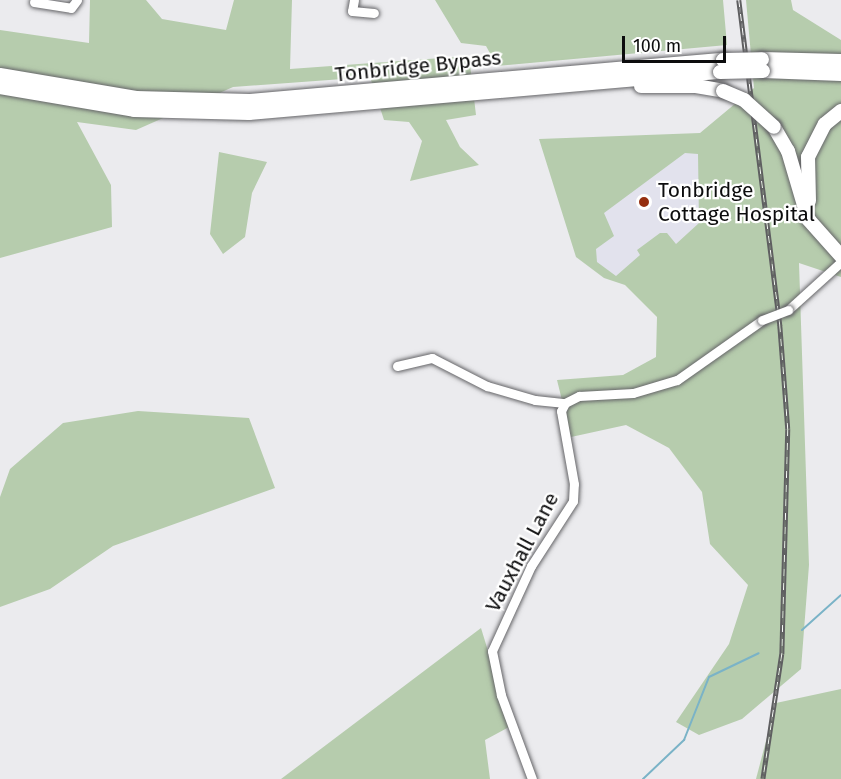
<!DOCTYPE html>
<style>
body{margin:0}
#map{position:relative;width:841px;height:779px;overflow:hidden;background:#ebebee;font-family:"Fira Sans",sans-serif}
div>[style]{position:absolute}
.built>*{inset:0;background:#e2e2ed}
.green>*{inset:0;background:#b6ccad}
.stream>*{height:2px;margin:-1px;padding:0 1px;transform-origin:1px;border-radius:1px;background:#7ab3c7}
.roads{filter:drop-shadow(0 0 2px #656568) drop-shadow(0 0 2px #656568)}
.minor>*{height:9px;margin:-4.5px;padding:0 4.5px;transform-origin:4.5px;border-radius:4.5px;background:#fff}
.highway>*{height:14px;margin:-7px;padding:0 7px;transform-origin:7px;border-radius:7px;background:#fff}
.rail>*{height:4.5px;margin-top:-2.25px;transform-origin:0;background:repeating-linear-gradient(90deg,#fff 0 7px,#5f5f61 0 14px);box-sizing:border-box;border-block:2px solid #5f5f61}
.bridges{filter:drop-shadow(0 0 2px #656568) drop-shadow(0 0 2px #656568)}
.minor-bridge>*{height:9px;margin:-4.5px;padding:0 4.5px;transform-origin:4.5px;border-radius:4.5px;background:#fff}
.highway-bridge>*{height:14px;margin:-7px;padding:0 7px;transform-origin:7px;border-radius:7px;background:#fff}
.dots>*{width:16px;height:16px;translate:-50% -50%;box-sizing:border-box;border:3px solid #fff;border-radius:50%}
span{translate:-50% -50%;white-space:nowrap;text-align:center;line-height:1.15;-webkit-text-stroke:4.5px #fff;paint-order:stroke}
.street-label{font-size:21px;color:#0c0c0d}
.poi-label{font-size:21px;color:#0c0c0d}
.left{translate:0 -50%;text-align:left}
.scale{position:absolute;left:622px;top:36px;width:104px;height:27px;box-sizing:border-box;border:3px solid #0c0c0d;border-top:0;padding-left:8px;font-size:18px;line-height:21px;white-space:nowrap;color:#0c0c0d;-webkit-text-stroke:4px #fff;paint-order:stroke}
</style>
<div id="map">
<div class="built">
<div style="clip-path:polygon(708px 142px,716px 251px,634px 288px,587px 259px,563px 154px)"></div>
</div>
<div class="green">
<div style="clip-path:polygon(90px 0,146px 0,162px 19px,226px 30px,234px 0,292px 0,290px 69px,469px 56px,476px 115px,446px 120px,460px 147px,479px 165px,410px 181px,422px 141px,409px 122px,384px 120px,370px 77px,233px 87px,136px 130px,77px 122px,111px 185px,112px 227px,0 258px,0 30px,89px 43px)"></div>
<div style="clip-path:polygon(435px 0,723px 0,727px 45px,497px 66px,486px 46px,461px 43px)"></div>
<div style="clip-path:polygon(evenodd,746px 0,791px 0,793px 10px,841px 40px,841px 277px,799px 263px,809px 565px,801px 669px,742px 719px,699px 735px,676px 722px,729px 644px,748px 585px,710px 544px,702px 492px,669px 448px,626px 425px,571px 437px,557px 380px,623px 375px,656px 357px,657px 317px,625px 285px,604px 278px,576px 257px,539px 139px,700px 133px,754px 88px,746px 0,685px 153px,698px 154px,699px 223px,676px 244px,667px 233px,660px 233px,637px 250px,640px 255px,616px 276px,597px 262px,596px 249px,614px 236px,604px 213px,685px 153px)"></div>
<div style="clip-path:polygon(219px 152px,267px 162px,252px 193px,245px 237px,223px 254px,210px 234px)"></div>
<div style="clip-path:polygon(138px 411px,249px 418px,275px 488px,113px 546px,50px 589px,0 607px,0 497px,10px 469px,63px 423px)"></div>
<div style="clip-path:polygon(481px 628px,511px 726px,485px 740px,490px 779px,281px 779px)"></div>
<div style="clip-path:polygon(841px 689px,841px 779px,756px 779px,776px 703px)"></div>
</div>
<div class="stream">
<div style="left:802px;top:630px;width:52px;rotate:-41.9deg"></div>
<div style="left:643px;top:779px;width:57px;rotate:-43.6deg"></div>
<div style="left:684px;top:740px;width:68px;rotate:-68.4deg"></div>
<div style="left:709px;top:677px;width:55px;rotate:-25.6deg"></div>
</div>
<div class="roads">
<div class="minor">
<div style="left:354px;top:0;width:11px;rotate:100deg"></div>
<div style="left:352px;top:11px;width:22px;rotate:5deg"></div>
<div style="left:34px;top:2px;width:37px;rotate:9deg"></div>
<div style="left:71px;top:8px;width:10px;rotate:-53deg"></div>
<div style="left:788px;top:310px;width:72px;rotate:-42.2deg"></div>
<div style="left:397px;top:366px;width:36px;rotate:-13deg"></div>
<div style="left:432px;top:358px;width:62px;rotate:27deg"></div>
<div style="left:487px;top:386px;width:50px;rotate:16.3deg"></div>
<div style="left:535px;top:400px;width:30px;rotate:6deg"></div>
<div style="left:532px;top:779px;width:90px;rotate:-110.3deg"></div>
<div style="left:501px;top:695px;width:45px;rotate:-101.6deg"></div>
<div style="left:492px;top:651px;width:94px;rotate:-65.4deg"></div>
<div style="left:531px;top:566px;width:77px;rotate:-57.1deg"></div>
<div style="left:573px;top:501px;width:17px;rotate:-87deg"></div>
<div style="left:574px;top:484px;width:74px;rotate:-100.1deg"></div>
<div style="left:561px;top:411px;width:9px;rotate:-63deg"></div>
<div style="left:565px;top:403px;width:16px;rotate:-27deg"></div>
<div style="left:579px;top:396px;width:54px;rotate:-3.2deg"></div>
<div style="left:633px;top:393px;width:46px;rotate:-16.5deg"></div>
<div style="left:677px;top:380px;width:104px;rotate:-35.2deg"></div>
</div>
<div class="highway">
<div style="left:762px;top:59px;width:79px;rotate:1.5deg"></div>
<div style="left:763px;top:71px;width:78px;rotate:2.2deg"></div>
<div style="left:0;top:75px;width:138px;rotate:9.6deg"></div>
<div style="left:136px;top:98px;width:114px;rotate:1.5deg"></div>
<div style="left:250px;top:101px;width:475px;rotate:-5deg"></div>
<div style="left:641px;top:86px;width:55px"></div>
<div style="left:696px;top:86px;width:27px;rotate:10deg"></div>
<div style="left:0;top:87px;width:136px;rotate:9.7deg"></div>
<div style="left:134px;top:110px;width:115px;rotate:1.5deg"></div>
<div style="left:249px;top:113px;width:473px;rotate:-5deg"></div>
<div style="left:774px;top:127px;width:28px;rotate:60deg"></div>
<div style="left:788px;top:151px;width:71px;rotate:73.6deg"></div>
<div style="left:808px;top:219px;width:50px;rotate:48.3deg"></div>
<div style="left:809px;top:201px;width:44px;rotate:-91.3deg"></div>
<div style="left:808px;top:157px;width:37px;rotate:-63deg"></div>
<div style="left:825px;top:124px;width:21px;rotate:-39deg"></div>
</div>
</div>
<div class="rail">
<div style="left:739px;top:0;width:328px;rotate:82.8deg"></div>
<div style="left:780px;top:325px;width:104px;rotate:85.6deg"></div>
<div style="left:788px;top:429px;width:225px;rotate:91.5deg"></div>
<div style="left:782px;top:654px;width:126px;rotate:98.6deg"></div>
</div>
<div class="bridges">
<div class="minor-bridge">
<div style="left:762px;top:320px;width:28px;rotate:-21deg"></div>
</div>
<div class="highway-bridge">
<div style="left:723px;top:60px;width:39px;rotate:-1deg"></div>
<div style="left:720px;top:72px;width:43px;rotate:-1.3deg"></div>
<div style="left:723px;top:91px;width:23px;rotate:23deg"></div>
<div style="left:744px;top:100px;width:40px;rotate:42deg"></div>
</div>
</div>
<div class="dots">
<div style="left:644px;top:202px;background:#952e0f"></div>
</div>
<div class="street-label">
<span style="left:418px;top:66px;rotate:-6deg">Tonbridge Bypass</span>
<span style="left:522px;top:552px;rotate:-62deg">Vauxhall Lane</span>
</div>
<div class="poi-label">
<span class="left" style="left:658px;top:202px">Tonbridge<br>Cottage Hospital</span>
</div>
<div class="scale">100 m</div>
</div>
